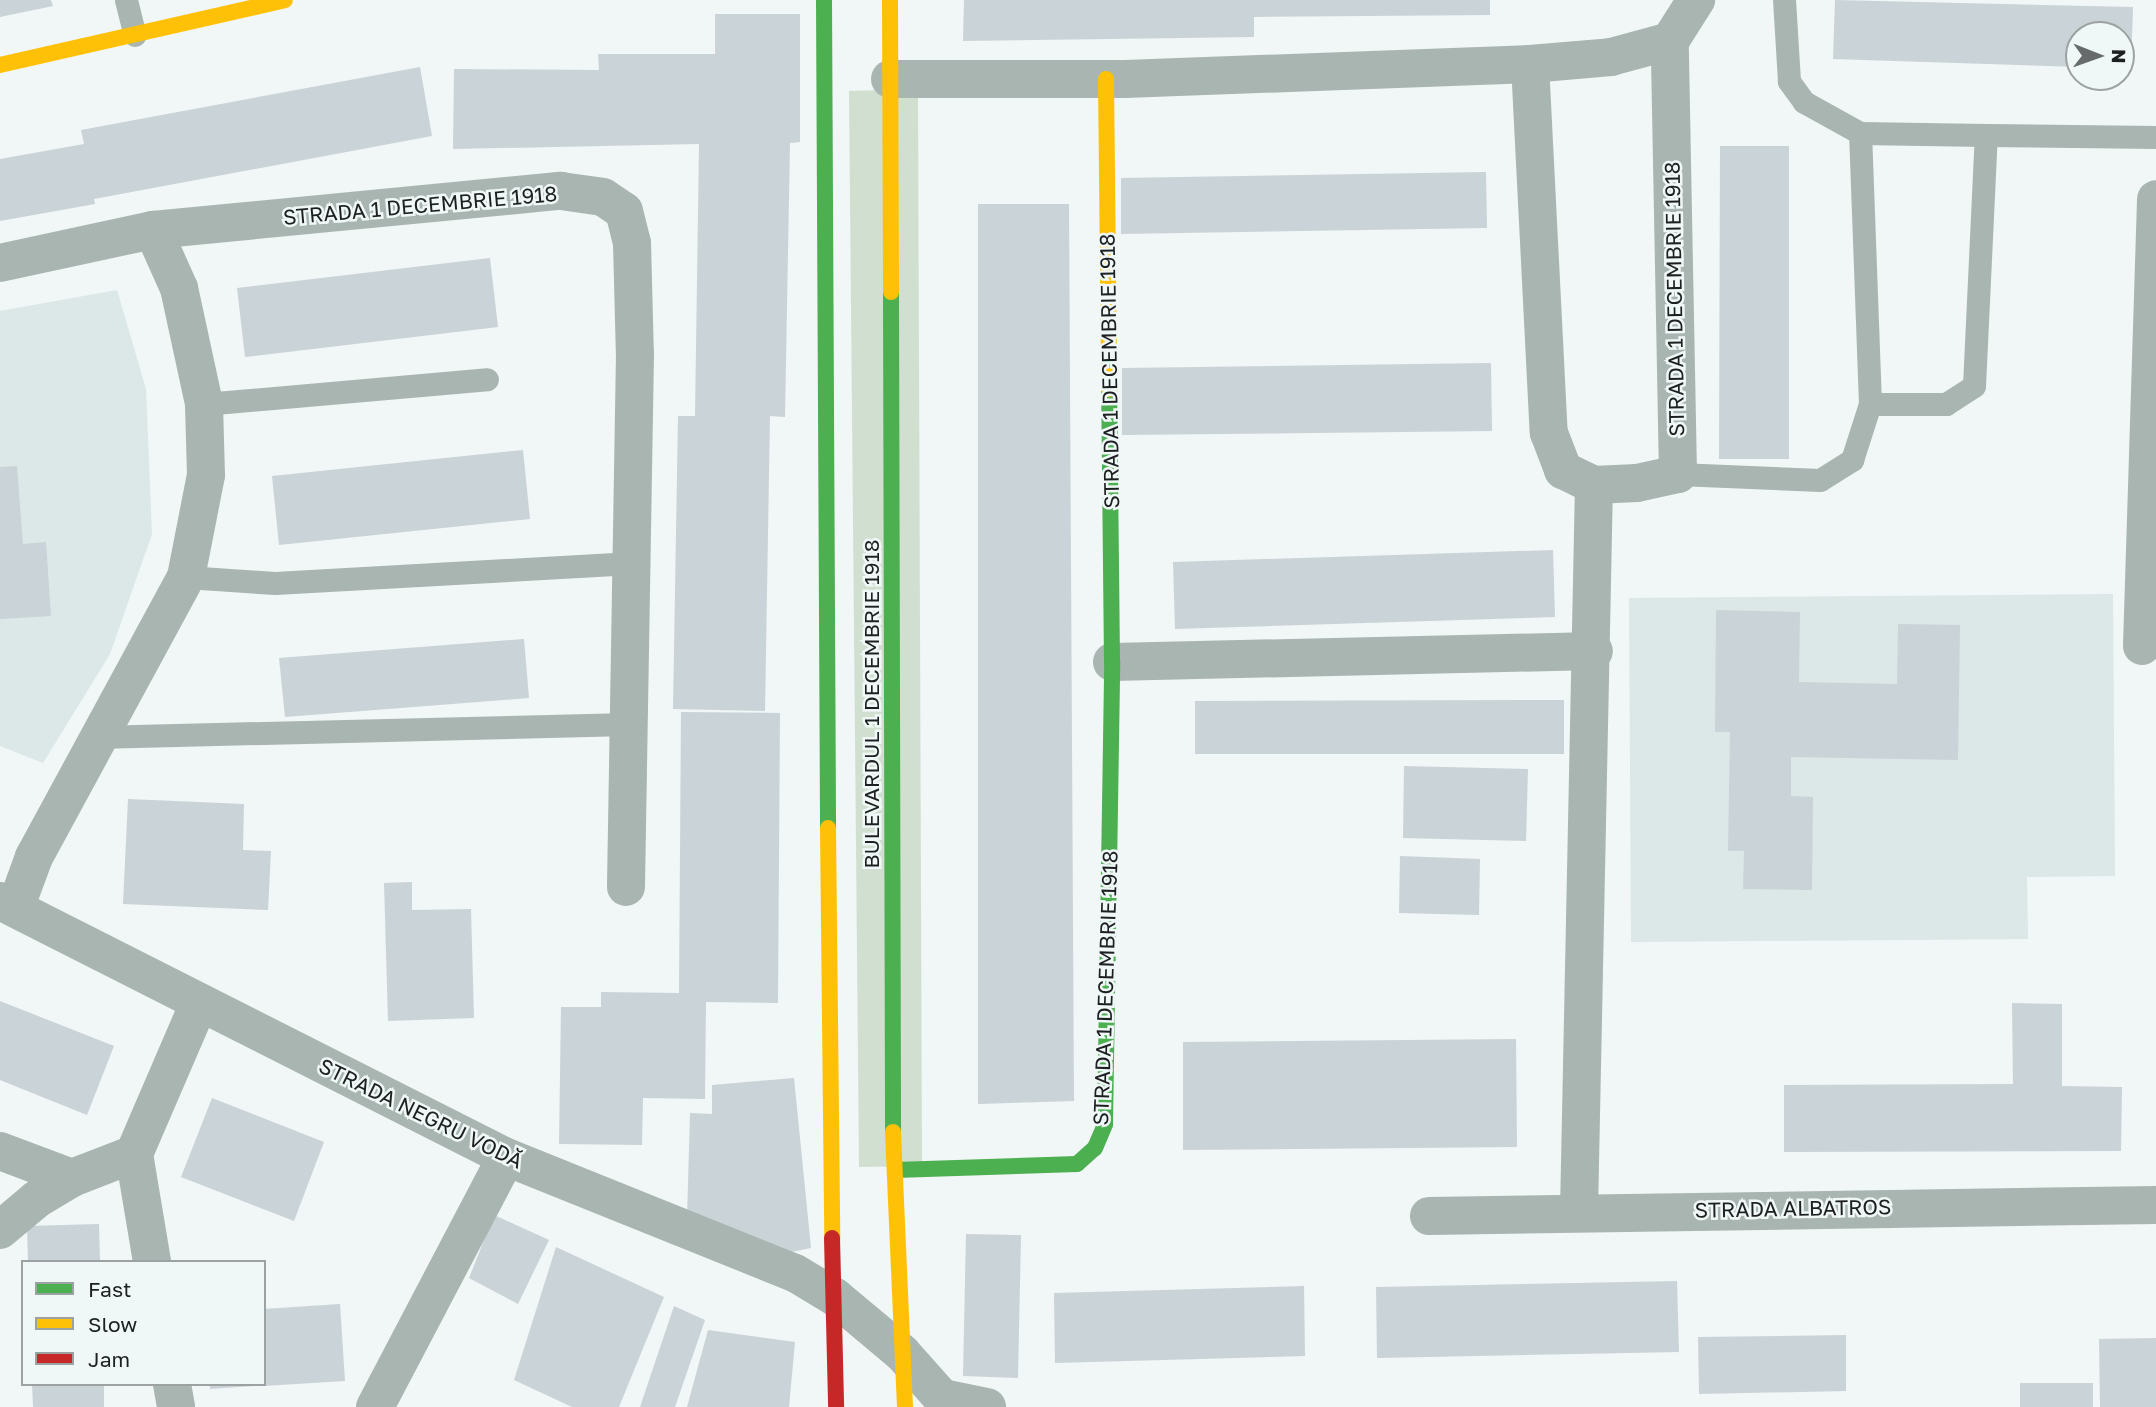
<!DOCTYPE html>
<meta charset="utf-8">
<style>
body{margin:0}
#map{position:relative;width:2156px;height:1407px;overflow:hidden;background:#f1f6f6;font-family:"Golos Text",sans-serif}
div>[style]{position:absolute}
.built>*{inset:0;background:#dce7e7}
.green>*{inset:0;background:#d1dfd0}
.building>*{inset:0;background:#cad3d7}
.lane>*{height:23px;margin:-11.5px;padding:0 11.5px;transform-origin:11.5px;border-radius:11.5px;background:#a9b5b0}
.street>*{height:38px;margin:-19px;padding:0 19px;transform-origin:19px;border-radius:19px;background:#a9b5b0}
.fast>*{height:16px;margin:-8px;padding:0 8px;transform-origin:8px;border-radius:8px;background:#4caf50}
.slow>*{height:16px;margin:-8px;padding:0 8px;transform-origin:8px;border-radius:8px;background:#ffc107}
.jam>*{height:16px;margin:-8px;padding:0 8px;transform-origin:8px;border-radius:8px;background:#c62828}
span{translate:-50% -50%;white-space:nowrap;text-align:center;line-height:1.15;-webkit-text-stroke:5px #f0f7f7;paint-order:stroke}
.street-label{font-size:21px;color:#1d2020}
.legend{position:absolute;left:21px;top:1260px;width:245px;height:126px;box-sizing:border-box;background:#f0f7f7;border:2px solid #9ca1a1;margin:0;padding:9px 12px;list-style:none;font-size:21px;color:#1d2020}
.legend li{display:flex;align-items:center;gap:14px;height:35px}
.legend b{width:35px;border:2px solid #9ca1a1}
.north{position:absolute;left:2065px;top:21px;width:70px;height:70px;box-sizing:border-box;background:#f0f7f7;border:2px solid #9ca1a1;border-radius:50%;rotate:91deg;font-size:19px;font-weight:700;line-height:28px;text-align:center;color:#1d2020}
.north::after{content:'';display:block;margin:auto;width:24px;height:32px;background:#676b6b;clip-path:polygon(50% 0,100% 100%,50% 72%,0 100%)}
</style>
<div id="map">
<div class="built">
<div style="clip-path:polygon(117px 290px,146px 389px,152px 534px,110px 654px,43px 763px,0 746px,0 311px)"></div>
<div style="clip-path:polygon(2113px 594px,2115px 876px,2027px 877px,2028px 939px,1631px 942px,1629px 598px)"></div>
</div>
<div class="green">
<div style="clip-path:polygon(918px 89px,922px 1166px,859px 1167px,849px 91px)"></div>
</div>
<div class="building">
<div style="clip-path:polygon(0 0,51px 0,53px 6px,0 17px)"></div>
<div style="clip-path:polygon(964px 0,1490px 0,1490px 15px,1254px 17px,1254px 37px,963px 41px)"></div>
<div style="clip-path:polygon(1835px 0,2133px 7px,2131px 69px,2121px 68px,2121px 35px,2079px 35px,2079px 67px,1833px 59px)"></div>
<div style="clip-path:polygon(715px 14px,800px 14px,800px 142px,790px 143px,785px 417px,770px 416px,765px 711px,673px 709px,678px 416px,695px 416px,699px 144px,453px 149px,454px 69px,599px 70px,598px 54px,715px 54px)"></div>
<div style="clip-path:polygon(420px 67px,432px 136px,94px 199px,95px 204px,0 221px,0 159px,84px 144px,81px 130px)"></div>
<div style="clip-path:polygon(1720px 146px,1789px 146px,1789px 459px,1719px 459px)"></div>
<div style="clip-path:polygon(1486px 172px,1487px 228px,1121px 234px,1121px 178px)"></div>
<div style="clip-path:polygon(978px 204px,1069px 204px,1074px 1101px,978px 1104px)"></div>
<div style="clip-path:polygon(490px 258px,498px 327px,245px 357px,237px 288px)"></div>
<div style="clip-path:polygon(1491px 363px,1492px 431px,1122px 435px,1122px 368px)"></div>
<div style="clip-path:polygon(523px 450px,530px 519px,279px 545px,272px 476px)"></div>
<div style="clip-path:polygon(17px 466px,23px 544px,46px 542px,51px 616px,0 619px,0 467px)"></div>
<div style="clip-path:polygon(1553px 550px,1555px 617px,1175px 629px,1173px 562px)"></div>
<div style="clip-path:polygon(1716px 610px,1800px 612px,1799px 682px,1897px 684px,1898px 624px,1960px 625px,1958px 760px,1791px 757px,1791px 796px,1813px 797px,1812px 890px,1743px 889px,1744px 851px,1728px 851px,1730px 732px,1715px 732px)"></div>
<div style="clip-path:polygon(524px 639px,529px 698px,285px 717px,279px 658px)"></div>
<div style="clip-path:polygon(1564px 700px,1564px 754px,1195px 754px,1195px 701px)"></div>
<div style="clip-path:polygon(681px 712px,780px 713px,778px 1003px,706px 1002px,705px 1099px,643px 1098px,642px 1145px,559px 1144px,561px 1007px,601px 1007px,601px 992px,679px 993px)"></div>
<div style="clip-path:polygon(1404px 766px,1528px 769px,1526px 841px,1403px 838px)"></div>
<div style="clip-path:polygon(128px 799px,244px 804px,243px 850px,271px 851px,268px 910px,123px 904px)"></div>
<div style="clip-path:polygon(1400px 856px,1480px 859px,1479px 915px,1399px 913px)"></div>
<div style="clip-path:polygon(412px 882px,412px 910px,471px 909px,474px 1018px,388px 1021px,384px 883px)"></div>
<div style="clip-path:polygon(0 1001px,114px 1046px,87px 1115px,0 1080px)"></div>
<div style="clip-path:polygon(2012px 1003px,2062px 1004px,2062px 1086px,2122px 1087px,2121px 1151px,1784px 1152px,1784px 1085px,2013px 1084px)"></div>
<div style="clip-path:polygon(1516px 1039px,1517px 1147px,1183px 1150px,1183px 1042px)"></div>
<div style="clip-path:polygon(794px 1078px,811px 1248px,772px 1256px,687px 1219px,690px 1113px,712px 1114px,712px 1085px)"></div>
<div style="clip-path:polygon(212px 1098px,324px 1142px,294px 1221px,181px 1177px)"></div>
<div style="clip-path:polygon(494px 1215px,549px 1240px,518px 1304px,469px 1278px)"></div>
<div style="clip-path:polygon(99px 1224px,100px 1262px,28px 1262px,27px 1226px)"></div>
<div style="clip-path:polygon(966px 1234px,1021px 1235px,1018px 1378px,963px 1376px)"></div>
<div style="clip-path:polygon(556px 1247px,664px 1297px,619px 1407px,572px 1407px,514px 1380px)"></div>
<div style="clip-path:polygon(1677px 1281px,1679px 1352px,1377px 1358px,1376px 1287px)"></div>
<div style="clip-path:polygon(1304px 1286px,1305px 1356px,1055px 1363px,1054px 1293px)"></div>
<div style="clip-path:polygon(340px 1304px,345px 1381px,264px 1386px,264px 1309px)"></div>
<div style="clip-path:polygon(674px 1306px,705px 1320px,675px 1407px,640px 1407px)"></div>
<div style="clip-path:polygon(708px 1330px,795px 1342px,789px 1407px,687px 1407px)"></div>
<div style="clip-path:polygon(1846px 1335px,1846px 1391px,1699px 1394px,1698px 1337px)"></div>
<div style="clip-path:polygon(2156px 1338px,2156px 1407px,2100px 1407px,2099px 1339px)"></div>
<div style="clip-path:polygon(2020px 1383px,2093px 1383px,2093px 1407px,2020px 1407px)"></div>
<div style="clip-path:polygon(32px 1384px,104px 1384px,104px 1407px,33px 1407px)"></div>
<div style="clip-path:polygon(210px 1384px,254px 1384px,254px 1386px,210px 1389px)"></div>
</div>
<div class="lane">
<div style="left:126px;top:0;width:36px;rotate:76deg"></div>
<div style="left:1860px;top:133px;width:126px;rotate:0.9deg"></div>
<div style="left:204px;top:404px;width:284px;rotate:-5deg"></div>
<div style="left:1870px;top:404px;width:76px"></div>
<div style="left:1946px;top:404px;width:33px;rotate:-33deg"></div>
<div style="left:1974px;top:386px;width:251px;rotate:-87.3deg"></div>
<div style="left:1986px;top:135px;width:170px;rotate:0.7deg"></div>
<div style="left:1678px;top:474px;width:142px;rotate:2.4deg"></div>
<div style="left:1820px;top:480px;width:38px;rotate:-32deg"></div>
<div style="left:1852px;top:460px;width:59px;rotate:-72.2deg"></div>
<div style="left:1870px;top:404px;width:271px;rotate:-92.1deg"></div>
<div style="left:1860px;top:133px;width:64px;rotate:-151deg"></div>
<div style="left:1804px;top:102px;width:26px;rotate:-126deg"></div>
<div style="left:1789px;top:81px;width:81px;rotate:-93.5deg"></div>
<div style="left:186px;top:577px;width:89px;rotate:3.9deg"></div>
<div style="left:275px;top:583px;width:358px;rotate:-3.2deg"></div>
<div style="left:96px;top:737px;width:533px;rotate:-1.4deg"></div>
</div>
<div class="street">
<div style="left:1530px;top:64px;width:369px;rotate:87.1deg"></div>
<div style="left:1549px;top:433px;width:40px;rotate:69deg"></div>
<div style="left:1563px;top:470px;width:34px;rotate:26deg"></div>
<div style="left:1594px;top:485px;width:43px;rotate:-2.7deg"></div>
<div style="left:1637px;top:483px;width:42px;rotate:-12.4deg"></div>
<div style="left:1678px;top:474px;width:433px;rotate:-91.1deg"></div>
<div style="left:1670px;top:41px;width:49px;rotate:-57.6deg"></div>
<div style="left:890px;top:79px;width:235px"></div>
<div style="left:1125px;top:79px;width:405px;rotate:-2.1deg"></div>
<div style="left:1530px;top:64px;width:81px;rotate:-4.9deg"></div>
<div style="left:1611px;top:57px;width:61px;rotate:-15.2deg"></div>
<div style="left:153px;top:230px;width:410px;rotate:-5.5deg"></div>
<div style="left:561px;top:191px;width:42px;rotate:8.1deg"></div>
<div style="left:603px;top:197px;width:25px;rotate:34deg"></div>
<div style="left:624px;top:211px;width:33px;rotate:76deg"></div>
<div style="left:632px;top:243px;width:111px;rotate:88.5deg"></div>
<div style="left:635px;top:354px;width:533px;rotate:90.97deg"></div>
<div style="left:0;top:263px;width:157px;rotate:-12.2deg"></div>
<div style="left:153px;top:230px;width:64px;rotate:65.9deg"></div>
<div style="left:179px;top:288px;width:119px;rotate:77.8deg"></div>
<div style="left:204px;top:404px;width:71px;rotate:88.4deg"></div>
<div style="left:206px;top:475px;width:104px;rotate:101.1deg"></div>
<div style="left:186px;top:577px;width:319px;rotate:118.5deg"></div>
<div style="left:34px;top:857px;width:52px;rotate:110.2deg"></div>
<div style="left:2142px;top:646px;width:447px;rotate:-88.2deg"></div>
<div style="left:1112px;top:662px;width:482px;rotate:-1.3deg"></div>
<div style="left:0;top:901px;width:567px;rotate:26.84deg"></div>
<div style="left:506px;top:1157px;width:311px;rotate:21.9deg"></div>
<div style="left:795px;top:1273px;width:47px;rotate:31deg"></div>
<div style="left:835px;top:1297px;width:87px;rotate:39.9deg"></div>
<div style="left:902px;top:1353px;width:60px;rotate:48.4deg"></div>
<div style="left:942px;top:1398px;width:46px;rotate:11.3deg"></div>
<div style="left:0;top:1151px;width:77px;rotate:20.6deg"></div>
<div style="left:134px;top:1154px;width:109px;rotate:80.5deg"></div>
<div style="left:1579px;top:1212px;width:727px;rotate:-88.82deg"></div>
<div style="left:1429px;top:1216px;width:727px;rotate:-0.87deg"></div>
<div style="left:0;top:1230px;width:48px;rotate:-40deg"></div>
<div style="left:37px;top:1199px;width:41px;rotate:-31deg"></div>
<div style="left:72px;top:1178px;width:66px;rotate:-21.2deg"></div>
<div style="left:134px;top:1154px;width:164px;rotate:-66.7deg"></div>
<div style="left:172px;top:1384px;width:23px;rotate:80deg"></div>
<div style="left:375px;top:1407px;width:282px;rotate:-62.3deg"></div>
</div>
<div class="fast">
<div style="left:824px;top:0;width:828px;rotate:89.72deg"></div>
<div style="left:891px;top:292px;width:840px;rotate:89.86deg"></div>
<div style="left:895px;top:1170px;width:182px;rotate:-1.9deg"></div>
<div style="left:1077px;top:1164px;width:24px;rotate:-42deg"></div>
<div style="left:1095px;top:1148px;width:26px;rotate:-67deg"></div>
<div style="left:1105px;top:1124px;width:462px;rotate:-89.1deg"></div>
<div style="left:1112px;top:662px;width:273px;rotate:-90.6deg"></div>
</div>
<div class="slow">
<div style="left:890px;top:0;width:292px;rotate:89.8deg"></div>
<div style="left:0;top:65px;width:292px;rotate:-12.8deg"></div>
<div style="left:1106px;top:79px;width:310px;rotate:89.4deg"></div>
<div style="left:828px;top:828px;width:410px;rotate:89.4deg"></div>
<div style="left:893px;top:1132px;width:275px;rotate:87.5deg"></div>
</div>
<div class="jam">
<div style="left:832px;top:1238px;width:169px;rotate:88.6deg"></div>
</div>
<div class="street-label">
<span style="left:420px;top:205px;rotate:-5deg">STRADA 1 DECEMBRIE 1918</span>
<span style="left:1674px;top:299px;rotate:-91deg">STRADA 1 DECEMBRIE 1918</span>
<span style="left:1109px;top:371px;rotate:-91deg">STRADA 1 DECEMBRIE 1918</span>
<span style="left:871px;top:704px;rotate:-90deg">BULEVARDUL 1 DECEMBRIE 1918</span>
<span style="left:1105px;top:988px;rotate:-88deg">STRADA 1 DECEMBRIE 1918</span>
<span style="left:421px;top:1113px;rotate:26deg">STRADA NEGRU VODĂ</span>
<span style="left:1793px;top:1208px;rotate:-1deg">STRADA ALBATROS</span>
</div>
<ul class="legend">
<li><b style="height:9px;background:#4caf50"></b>Fast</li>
<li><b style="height:9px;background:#ffc107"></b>Slow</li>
<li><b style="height:9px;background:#c62828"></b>Jam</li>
</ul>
<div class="north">N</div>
</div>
